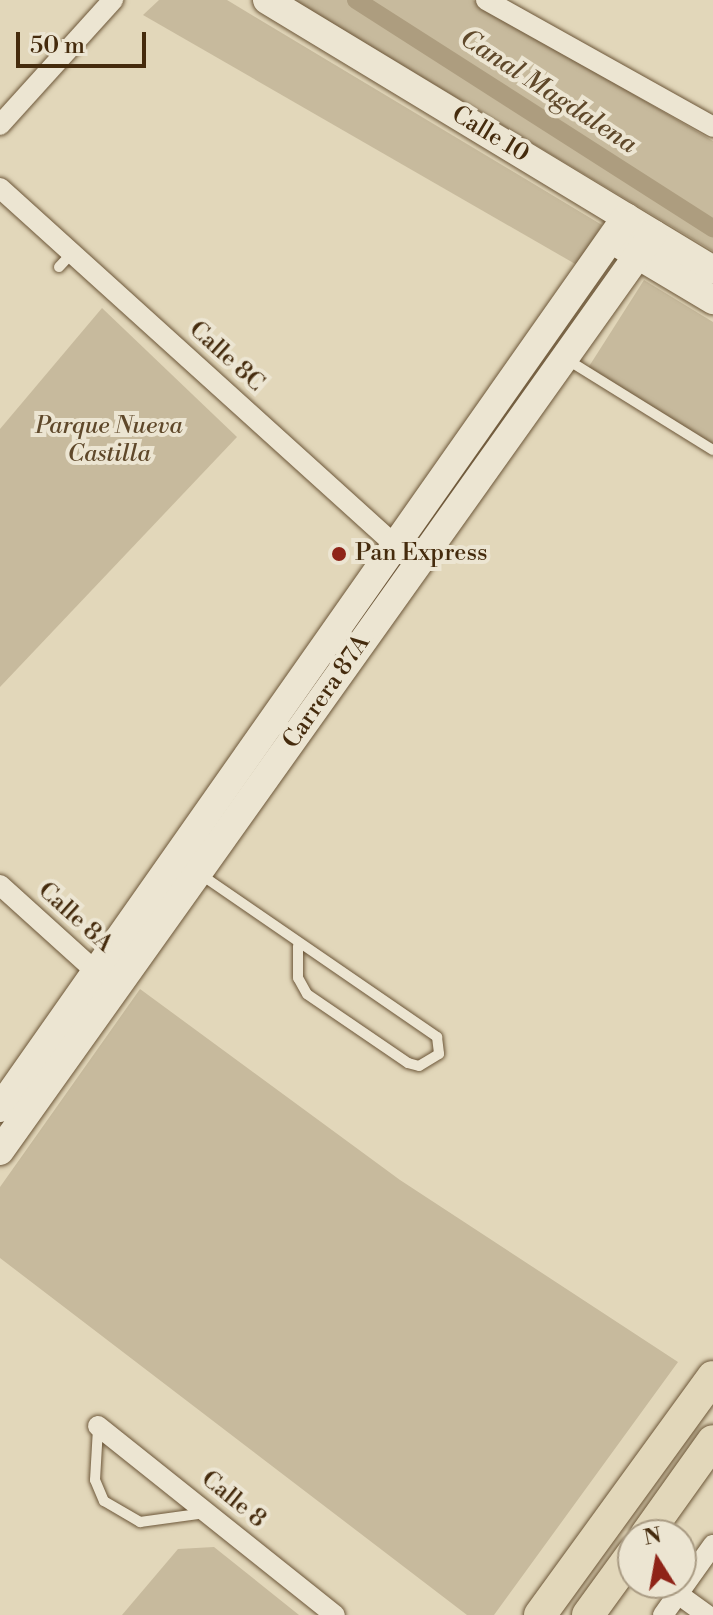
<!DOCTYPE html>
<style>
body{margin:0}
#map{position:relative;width:713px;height:1615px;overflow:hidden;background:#e2d7ba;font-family:"Libre Bodoni",serif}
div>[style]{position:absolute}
.green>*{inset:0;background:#c7ba9d}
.canal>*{height:18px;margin:-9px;padding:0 9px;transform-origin:9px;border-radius:9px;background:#ad9d7f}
.roads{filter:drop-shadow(0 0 2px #6c5638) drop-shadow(0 0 2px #6c5638)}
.lane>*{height:10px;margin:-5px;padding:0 5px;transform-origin:5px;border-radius:5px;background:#ece5d2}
.street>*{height:20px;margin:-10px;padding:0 10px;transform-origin:10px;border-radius:10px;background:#ece5d2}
.secondary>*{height:28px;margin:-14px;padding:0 14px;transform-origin:14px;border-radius:14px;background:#ece5d2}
.primary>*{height:32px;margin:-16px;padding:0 16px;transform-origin:16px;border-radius:16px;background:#e2d7ba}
.dots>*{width:22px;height:22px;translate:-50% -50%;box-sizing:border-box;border:4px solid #ece5d2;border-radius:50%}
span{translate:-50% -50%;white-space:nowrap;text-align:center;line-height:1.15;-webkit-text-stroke:8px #ece5d2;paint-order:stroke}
.street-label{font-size:24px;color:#452b0d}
.park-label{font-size:24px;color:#5f482a;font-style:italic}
.poi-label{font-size:24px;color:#452b0d}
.left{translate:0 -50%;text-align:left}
.water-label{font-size:26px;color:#5f482a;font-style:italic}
.north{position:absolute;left:617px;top:1519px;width:80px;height:80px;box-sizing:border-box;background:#ece5d2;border:2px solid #a99b83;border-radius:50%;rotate:349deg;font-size:22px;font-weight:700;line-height:32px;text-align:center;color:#452b0d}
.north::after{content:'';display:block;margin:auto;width:28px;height:36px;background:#8f2418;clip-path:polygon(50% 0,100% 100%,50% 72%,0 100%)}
.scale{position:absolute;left:16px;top:32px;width:130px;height:36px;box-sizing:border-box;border:4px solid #452b0d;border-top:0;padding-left:10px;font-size:24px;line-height:28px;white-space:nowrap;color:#452b0d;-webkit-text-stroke:6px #ece5d2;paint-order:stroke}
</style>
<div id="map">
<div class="green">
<div style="clip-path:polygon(159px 0,227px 0,602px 225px,577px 265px,143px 15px)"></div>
<div style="clip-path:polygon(293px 0,473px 0,713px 141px,713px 251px)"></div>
<div style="clip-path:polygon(644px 280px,713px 322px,713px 447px,588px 368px)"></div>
<div style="clip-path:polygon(102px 308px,237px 437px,0 687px,0 429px)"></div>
<div style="clip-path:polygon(140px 989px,400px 1180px,678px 1362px,494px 1615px,467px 1615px,0 1258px,0 1187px)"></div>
<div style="clip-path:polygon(214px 1547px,299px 1615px,122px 1615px,178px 1549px)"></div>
</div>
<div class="canal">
<div style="left:356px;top:0;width:424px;rotate:32.6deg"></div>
</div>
<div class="roads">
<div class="lane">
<div style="left:59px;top:267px;width:19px;rotate:-47deg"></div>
<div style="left:566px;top:359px;width:173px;rotate:31.8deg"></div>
<div style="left:200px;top:874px;width:288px;rotate:34.5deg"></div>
<div style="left:437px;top:1037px;width:17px;rotate:83deg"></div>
<div style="left:439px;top:1054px;width:23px;rotate:149deg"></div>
<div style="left:419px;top:1066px;width:11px;rotate:-165deg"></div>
<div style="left:408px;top:1063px;width:122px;rotate:-145.7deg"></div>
<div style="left:307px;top:994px;width:18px;rotate:-119deg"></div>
<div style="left:298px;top:978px;width:32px;rotate:-90deg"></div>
<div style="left:98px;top:1428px;width:52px;rotate:93.3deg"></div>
<div style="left:95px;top:1480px;width:23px;rotate:67deg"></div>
<div style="left:104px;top:1501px;width:42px;rotate:30.3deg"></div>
<div style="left:140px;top:1522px;width:66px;rotate:-7.9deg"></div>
</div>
<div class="street">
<div style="left:486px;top:0;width:260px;rotate:29.2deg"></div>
<div style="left:0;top:125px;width:169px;rotate:-47.9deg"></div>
<div style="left:0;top:188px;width:562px;rotate:42.12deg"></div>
<div style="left:0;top:885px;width:140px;rotate:42.1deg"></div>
<div style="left:98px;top:1426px;width:303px;rotate:38.6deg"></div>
<div style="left:678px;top:1594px;width:36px;rotate:36deg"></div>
<div style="left:663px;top:1615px;width:86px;rotate:-54.5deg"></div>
</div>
<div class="secondary">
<div style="left:267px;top:0;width:521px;rotate:31.19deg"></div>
<div style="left:624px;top:247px;width:104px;rotate:30.8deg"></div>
<div style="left:0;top:1108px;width:1089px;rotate:-54.91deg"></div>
<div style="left:0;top:1151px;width:1126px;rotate:-54.55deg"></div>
</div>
<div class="primary">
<div style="left:646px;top:1535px;width:115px;rotate:-54.5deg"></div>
<div style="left:540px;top:1615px;width:294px;rotate:-54deg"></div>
<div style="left:588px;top:1615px;width:77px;rotate:-54deg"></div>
</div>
</div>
<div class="dots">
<div style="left:339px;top:554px;background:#8f2418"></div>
</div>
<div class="street-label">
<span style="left:490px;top:135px;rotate:31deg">Calle 10</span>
<span style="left:226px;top:357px;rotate:42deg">Calle 8C</span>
<span style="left:327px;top:692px;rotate:-55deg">Carrera 87A</span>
<span style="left:75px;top:918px;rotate:42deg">Calle 8A</span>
<span style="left:233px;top:1500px;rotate:39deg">Calle 8</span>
</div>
<div class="park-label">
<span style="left:109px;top:441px">Parque Nueva<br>Castilla</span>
</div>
<div class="poi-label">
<span class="left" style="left:355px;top:554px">Pan Express</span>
</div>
<div class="water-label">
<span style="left:548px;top:92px;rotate:33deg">Canal Magdalena</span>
</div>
<div class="north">N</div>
<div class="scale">50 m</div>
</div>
